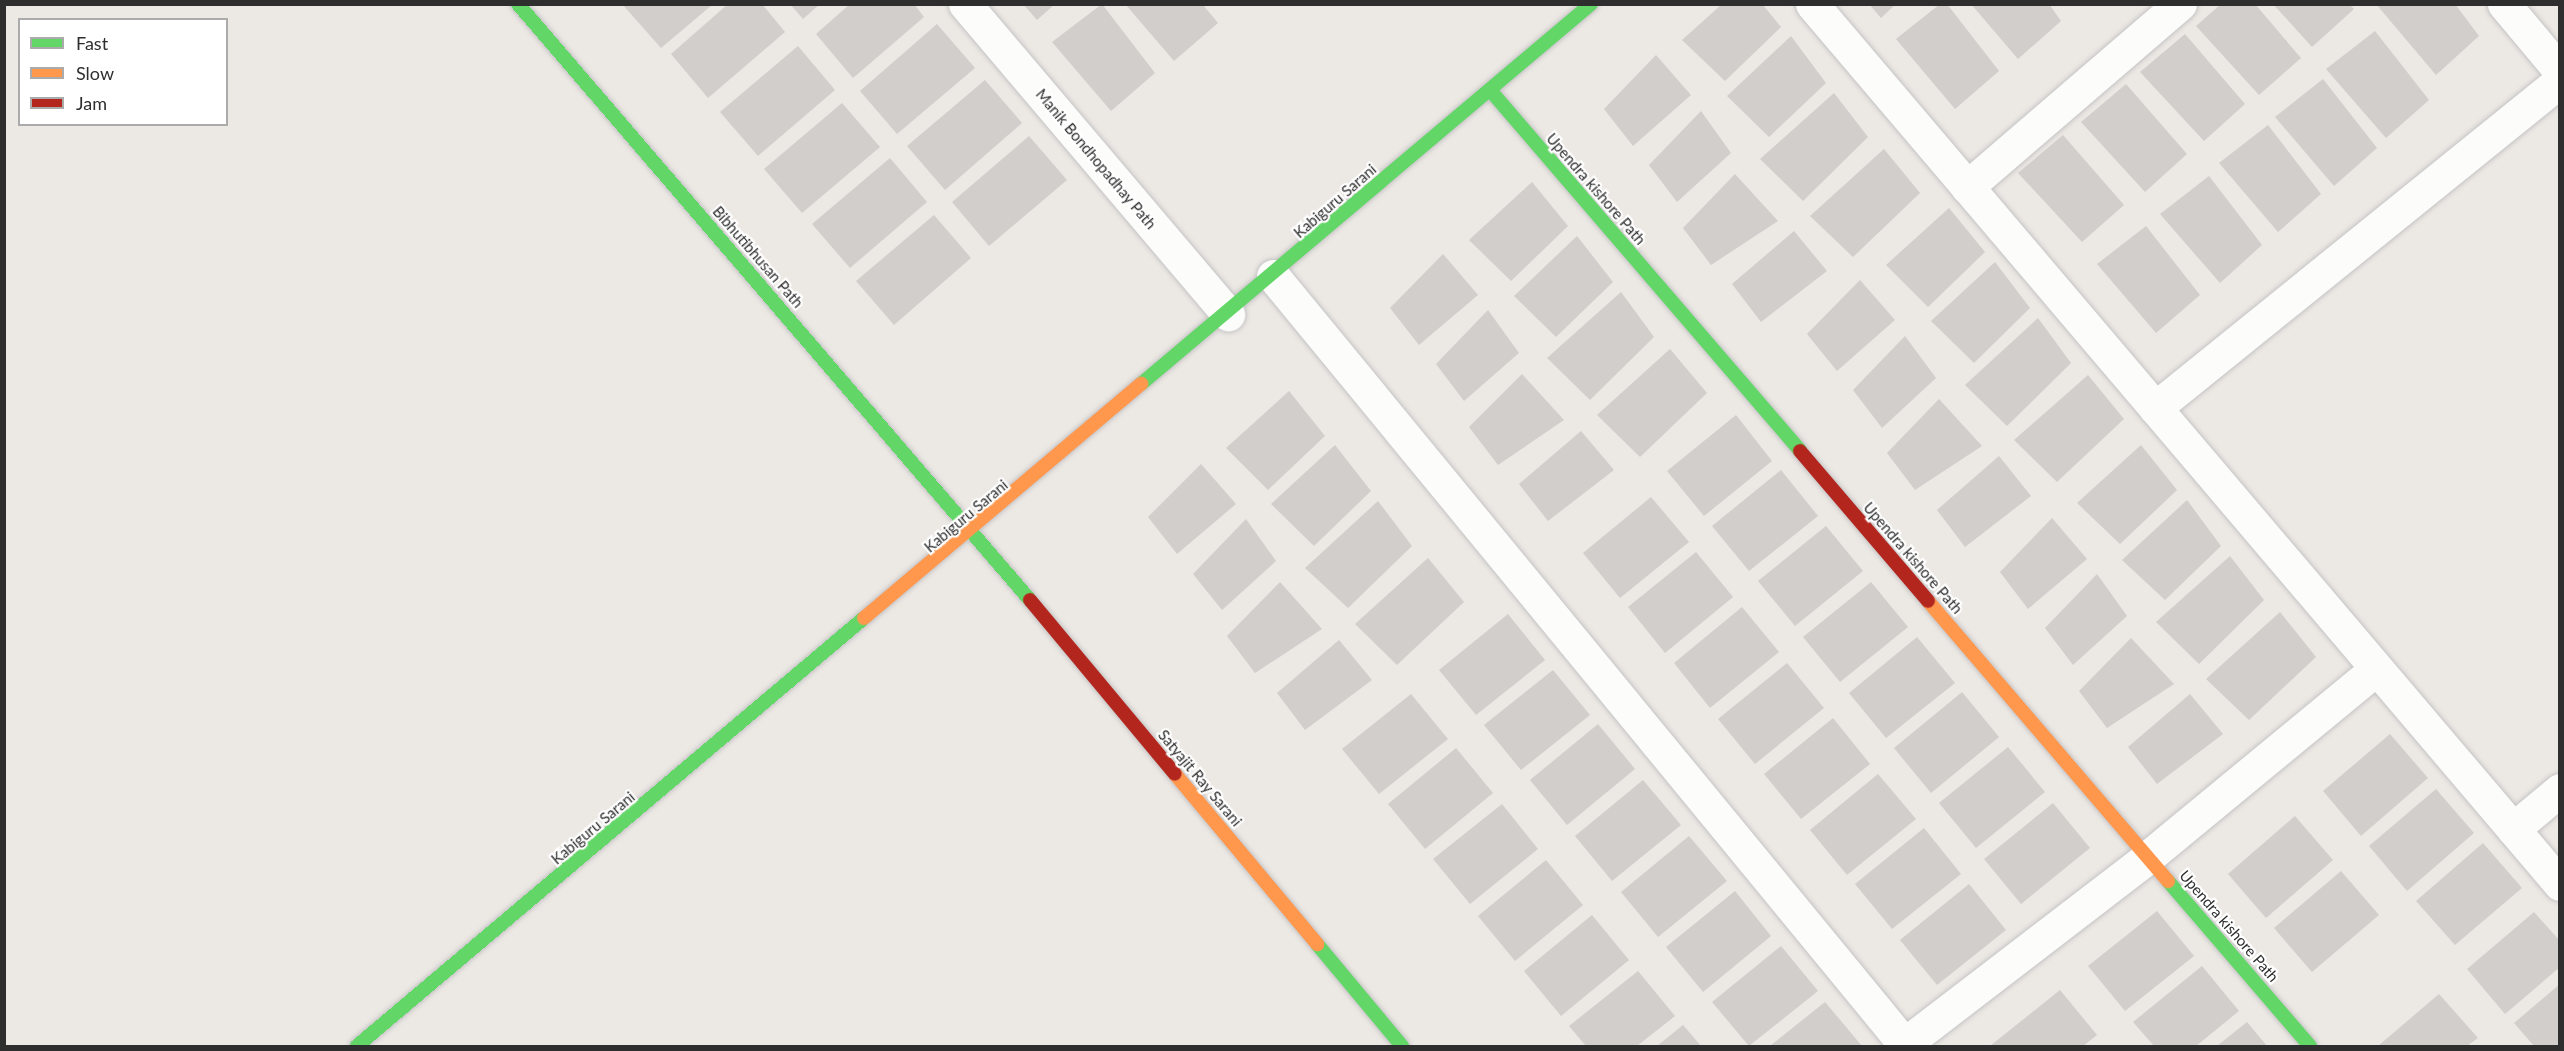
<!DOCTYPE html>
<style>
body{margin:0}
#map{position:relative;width:2564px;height:1051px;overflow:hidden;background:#ece8e4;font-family:Lato,sans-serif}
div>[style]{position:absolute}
.building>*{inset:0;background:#d1cecb}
.roads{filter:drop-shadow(0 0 2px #c5c4c5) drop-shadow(0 0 2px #c5c4c5)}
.street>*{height:33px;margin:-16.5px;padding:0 16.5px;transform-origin:16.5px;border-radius:16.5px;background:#fcfcfb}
.fast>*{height:14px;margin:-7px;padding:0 7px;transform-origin:7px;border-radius:7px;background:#63d668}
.slow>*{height:14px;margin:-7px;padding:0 7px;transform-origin:7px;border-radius:7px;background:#ff974d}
.jam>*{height:14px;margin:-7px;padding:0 7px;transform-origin:7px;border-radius:7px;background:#b3261e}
span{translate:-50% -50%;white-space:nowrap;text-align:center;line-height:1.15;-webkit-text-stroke:4.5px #fff;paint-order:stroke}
.street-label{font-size:15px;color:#2e2e2e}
.frame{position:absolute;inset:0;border:6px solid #2e2e2e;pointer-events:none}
.legend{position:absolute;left:18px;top:18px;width:210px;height:108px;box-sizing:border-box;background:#fff;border:2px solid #ababab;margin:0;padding:8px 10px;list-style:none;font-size:18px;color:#2e2e2e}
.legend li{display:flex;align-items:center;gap:12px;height:30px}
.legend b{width:30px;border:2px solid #ababab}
</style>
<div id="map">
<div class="building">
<div style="clip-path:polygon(728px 4px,762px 4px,785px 32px,708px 98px,671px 54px)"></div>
<div style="clip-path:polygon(790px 4px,820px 4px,803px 19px)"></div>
<div style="clip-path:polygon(850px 4px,914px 4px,924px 17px,853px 78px,816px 34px)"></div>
<div style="clip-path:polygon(1023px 4px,1055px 4px,1037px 20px)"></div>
<div style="clip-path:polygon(1102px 4px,1155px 73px,1111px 111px,1052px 42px)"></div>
<div style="clip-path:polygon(1869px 4px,1896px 4px,1881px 18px)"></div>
<div style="clip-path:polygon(1940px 4px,1947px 4px,1999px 71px,1955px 109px,1896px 39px)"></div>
<div style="clip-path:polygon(1971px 4px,2049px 4px,2061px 21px,2018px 59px)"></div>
<div style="clip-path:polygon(2221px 4px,2255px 4px,2301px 58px,2259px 95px,2196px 26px)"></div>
<div style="clip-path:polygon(2273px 4px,2349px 4px,2354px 9px,2312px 47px)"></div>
<div style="clip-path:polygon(2376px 4px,2455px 4px,2479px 36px,2436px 75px)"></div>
<div style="clip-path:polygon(623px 5px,712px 5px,661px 48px)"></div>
<div style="clip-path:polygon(1126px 5px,1203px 5px,1218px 23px,1174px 61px)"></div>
<div style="clip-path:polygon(1721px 5px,1763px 5px,1781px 27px,1725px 81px,1682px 40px)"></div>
<div style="clip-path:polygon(937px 24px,975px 68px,897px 134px,860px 91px)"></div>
<div style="clip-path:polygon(2375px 31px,2429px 100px,2386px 138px,2326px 69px)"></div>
<div style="clip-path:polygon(2185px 34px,2245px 104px,2204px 141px,2140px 72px)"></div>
<div style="clip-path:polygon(1791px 36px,1826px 83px,1769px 137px,1727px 96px)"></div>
<div style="clip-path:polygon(798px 46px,835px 90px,758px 156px,720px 112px)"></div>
<div style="clip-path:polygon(1656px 55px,1691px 95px,1633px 146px,1604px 109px)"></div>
<div style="clip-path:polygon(2323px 79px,2377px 148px,2334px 186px,2275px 117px)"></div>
<div style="clip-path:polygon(985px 80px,1022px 123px,945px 190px,907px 146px)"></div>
<div style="clip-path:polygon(2126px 84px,2187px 154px,2145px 192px,2081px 122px)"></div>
<div style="clip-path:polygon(1834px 93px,1868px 137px,1803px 201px,1760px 159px)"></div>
<div style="clip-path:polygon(842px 103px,880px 147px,802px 213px,764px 169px)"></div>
<div style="clip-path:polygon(1701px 111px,1731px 153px,1677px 202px,1649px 165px)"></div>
<div style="clip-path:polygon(2268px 125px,2321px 194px,2278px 232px,2219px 163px)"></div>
<div style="clip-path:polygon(2063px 135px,2124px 205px,2082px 242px,2018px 173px)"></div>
<div style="clip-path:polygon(1029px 136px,1067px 180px,989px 246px,952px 202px)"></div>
<div style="clip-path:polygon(1884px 149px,1920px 193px,1853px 257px,1810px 216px)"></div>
<div style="clip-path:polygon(890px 158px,927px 202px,850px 268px,812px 224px)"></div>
<div style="clip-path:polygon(1735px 174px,1778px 221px,1711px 265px,1683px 228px)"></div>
<div style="clip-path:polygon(2209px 176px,2262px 245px,2220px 283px,2160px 214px)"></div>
<div style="clip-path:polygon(1532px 182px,1568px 226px,1511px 281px,1469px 240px)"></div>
<div style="clip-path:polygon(1949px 208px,1985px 252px,1928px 307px,1886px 265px)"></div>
<div style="clip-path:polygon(934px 215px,971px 258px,894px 325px,856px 281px)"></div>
<div style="clip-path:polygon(2146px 226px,2200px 295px,2156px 333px,2097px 264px)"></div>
<div style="clip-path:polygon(1794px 231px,1827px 271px,1761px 322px,1732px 284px)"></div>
<div style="clip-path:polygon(1577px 236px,1613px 282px,1556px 337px,1514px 296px)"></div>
<div style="clip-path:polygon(1443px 254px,1478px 295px,1419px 345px,1390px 308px)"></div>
<div style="clip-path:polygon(1995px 262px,2030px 308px,1974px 363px,1931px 321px)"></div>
<div style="clip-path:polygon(1860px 280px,1895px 320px,1837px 371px,1807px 334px)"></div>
<div style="clip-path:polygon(1621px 292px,1654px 337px,1590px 400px,1547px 358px)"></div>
<div style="clip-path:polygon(1488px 310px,1519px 353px,1464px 401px,1436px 364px)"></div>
<div style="clip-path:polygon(2038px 318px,2071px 363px,2007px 426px,1965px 385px)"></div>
<div style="clip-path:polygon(1905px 336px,1936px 378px,1882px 428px,1853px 390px)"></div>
<div style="clip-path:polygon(1670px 349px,1707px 393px,1640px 457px,1597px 415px)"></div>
<div style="clip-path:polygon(1522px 374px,1564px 420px,1498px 465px,1469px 427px)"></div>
<div style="clip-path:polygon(2088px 375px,2124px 419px,2057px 482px,2014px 440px)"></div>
<div style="clip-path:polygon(1289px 391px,1325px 436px,1268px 490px,1226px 448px)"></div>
<div style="clip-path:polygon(1939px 399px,1982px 446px,1915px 490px,1887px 453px)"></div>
<div style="clip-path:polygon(1736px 415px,1772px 461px,1704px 516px,1667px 471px)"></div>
<div style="clip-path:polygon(1581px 431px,1614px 470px,1548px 521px,1519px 484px)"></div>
<div style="clip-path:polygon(1335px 445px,1371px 491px,1314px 546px,1271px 504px)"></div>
<div style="clip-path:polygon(2141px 445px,2177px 490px,2120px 544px,2077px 503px)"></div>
<div style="clip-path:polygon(1999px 456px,2031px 496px,1965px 547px,1937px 510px)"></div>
<div style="clip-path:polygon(1201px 464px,1236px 504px,1177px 554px,1148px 517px)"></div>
<div style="clip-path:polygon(1781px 470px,1818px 516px,1749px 571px,1712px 526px)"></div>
<div style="clip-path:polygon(1651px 497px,1689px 542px,1620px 598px,1583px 553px)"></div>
<div style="clip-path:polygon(2187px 500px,2221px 546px,2165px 600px,2122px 560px)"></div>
<div style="clip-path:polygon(1378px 501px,1412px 546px,1348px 608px,1305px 568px)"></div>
<div style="clip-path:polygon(2052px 518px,2087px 559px,2028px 609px,2000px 572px)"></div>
<div style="clip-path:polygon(1246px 519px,1276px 561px,1222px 610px,1193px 574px)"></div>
<div style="clip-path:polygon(1826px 526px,1863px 571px,1795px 626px,1758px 581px)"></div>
<div style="clip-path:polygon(1696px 552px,1733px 597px,1665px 653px,1628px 607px)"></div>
<div style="clip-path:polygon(2230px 556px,2264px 600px,2199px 664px,2156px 622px)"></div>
<div style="clip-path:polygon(1428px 558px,1464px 602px,1397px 665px,1355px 624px)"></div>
<div style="clip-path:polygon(2097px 574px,2127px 616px,2073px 665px,2045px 628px)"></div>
<div style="clip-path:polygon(1280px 582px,1322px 629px,1255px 673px,1227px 636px)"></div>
<div style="clip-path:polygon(1871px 582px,1908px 627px,1840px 682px,1803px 637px)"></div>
<div style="clip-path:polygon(1742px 607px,1779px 652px,1710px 708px,1674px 663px)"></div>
<div style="clip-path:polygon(2280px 612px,2316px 657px,2249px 720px,2206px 679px)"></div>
<div style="clip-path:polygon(1508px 614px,1545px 660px,1476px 715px,1439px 670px)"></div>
<div style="clip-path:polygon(1917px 637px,1955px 683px,1886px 738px,1849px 693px)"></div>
<div style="clip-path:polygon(2131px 638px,2174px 684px,2107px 728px,2079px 691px)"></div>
<div style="clip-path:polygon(1339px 640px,1372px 680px,1305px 730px,1277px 693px)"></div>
<div style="clip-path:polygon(1787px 663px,1824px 708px,1755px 764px,1718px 719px)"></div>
<div style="clip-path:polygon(1553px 670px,1590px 715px,1521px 770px,1484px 725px)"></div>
<div style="clip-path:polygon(1962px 692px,1999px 737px,1931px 793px,1894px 748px)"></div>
<div style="clip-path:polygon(1411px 694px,1448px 739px,1379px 794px,1342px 749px)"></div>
<div style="clip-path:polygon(2190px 694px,2223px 734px,2157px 784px,2128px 747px)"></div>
<div style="clip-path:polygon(1833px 718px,1870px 764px,1801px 819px,1764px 774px)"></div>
<div style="clip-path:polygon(1598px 724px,1635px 769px,1567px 825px,1530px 780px)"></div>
<div style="clip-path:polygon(2390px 734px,2428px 778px,2361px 836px,2323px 791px)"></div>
<div style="clip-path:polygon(2008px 747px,2045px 792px,1976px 848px,1939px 803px)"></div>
<div style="clip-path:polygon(1456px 748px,1493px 793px,1425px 849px,1388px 804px)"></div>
<div style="clip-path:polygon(1878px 774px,1916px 819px,1847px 875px,1810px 830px)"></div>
<div style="clip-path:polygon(1643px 780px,1681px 825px,1612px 881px,1575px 836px)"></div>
<div style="clip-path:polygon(2436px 789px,2474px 833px,2407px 891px,2369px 846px)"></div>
<div style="clip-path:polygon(2053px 803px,2090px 848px,2021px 904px,1984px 859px)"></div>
<div style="clip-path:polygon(1502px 804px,1538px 849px,1470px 904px,1433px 859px)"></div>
<div style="clip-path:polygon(2295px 816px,2333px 860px,2266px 918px,2228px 874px)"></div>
<div style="clip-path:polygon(1924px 828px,1961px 874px,1892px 929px,1855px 884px)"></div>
<div style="clip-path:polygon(1689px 836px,1727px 881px,1658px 937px,1621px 892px)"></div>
<div style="clip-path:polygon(2483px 843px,2522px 888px,2455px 945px,2416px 901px)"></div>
<div style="clip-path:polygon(1546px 860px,1583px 905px,1515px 961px,1478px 916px)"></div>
<div style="clip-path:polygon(2341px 871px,2379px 915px,2312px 972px,2274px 928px)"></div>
<div style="clip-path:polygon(1969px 884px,2006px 930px,1937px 985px,1900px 940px)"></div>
<div style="clip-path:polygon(1735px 891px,1771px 936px,1703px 992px,1666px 947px)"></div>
<div style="clip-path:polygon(2157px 911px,2194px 956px,2125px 1011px,2088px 966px)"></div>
<div style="clip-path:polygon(2534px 912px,2560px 941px,2560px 967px,2505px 1014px,2467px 969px)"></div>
<div style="clip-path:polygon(1592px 915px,1629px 960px,1561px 1016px,1524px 971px)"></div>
<div style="clip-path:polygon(1781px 946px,1818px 991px,1749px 1046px,1712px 1002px)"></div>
<div style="clip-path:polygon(2202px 966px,2239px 1011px,2196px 1046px,2154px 1046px,2133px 1022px)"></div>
<div style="clip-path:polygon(1638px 971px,1675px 1016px,1637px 1046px,1586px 1046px,1569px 1026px)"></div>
<div style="clip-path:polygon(2560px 984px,2560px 1046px,2534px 1046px,2514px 1023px)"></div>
<div style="clip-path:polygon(2060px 990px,2097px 1035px,2083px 1046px,1990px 1046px)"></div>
<div style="clip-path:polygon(2439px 994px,2478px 1038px,2467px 1046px,2378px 1046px)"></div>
<div style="clip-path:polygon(1825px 1002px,1862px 1046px,1770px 1046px)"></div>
<div style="clip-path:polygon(2247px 1022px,2267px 1046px,2217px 1046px)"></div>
<div style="clip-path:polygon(1683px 1025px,1701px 1046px,1657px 1046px)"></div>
</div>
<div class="roads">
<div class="street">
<div style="left:965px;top:4px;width:407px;rotate:49.7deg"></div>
<div style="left:1812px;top:4px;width:1155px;rotate:49.64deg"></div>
<div style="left:2504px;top:4px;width:87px;rotate:50.1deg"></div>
<div style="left:1967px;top:187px;width:281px;rotate:-40.7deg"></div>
<div style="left:1273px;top:276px;width:997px;rotate:50.58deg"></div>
<div style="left:2155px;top:408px;width:521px;rotate:-38.92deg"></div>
<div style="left:2513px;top:829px;width:61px;rotate:-39.7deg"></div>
<div style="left:1902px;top:1046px;width:310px;rotate:-37.5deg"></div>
<div style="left:2148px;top:857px;width:296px;rotate:-39.5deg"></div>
</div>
<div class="fast">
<div style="left:518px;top:4px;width:786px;rotate:49.34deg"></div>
<div style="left:1490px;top:90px;width:476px;rotate:49.3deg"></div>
<div style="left:1141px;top:384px;width:589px;rotate:-40.18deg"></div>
<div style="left:2168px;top:881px;width:218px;rotate:49.3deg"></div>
<div style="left:1317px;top:944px;width:133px;rotate:50.2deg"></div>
<div style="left:357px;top:1046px;width:664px;rotate:-40.17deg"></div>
</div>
<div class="slow">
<div style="left:1928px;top:601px;width:369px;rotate:49.4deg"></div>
<div style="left:864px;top:618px;width:363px;rotate:-40.2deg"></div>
<div style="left:1175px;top:774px;width:222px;rotate:50.1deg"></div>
</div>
<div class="jam">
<div style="left:1800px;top:451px;width:197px;rotate:49.5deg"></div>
<div style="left:1030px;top:600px;width:226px;rotate:50.2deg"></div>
</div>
</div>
<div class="street-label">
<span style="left:1096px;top:159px;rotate:50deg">Manik Bondhopadhay Path</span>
<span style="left:1596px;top:189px;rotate:49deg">Upendra kishore Path</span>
<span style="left:1335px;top:201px;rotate:-41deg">Kabiguru Sarani</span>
<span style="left:758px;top:257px;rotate:49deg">Bibhutibhusan Path</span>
<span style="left:966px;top:516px;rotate:-40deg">Kabiguru Sarani</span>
<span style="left:1913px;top:558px;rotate:49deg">Upendra kishore Path</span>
<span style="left:1200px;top:778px;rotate:50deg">Satyajit Ray Sarani</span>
<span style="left:593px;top:828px;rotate:-40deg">Kabiguru Sarani</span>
<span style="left:2229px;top:926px;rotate:49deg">Upendra kishore Path</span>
</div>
<div class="frame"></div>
<ul class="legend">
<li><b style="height:8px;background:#63d668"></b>Fast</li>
<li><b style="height:8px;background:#ff974d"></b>Slow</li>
<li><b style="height:8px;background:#b3261e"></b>Jam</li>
</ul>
</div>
